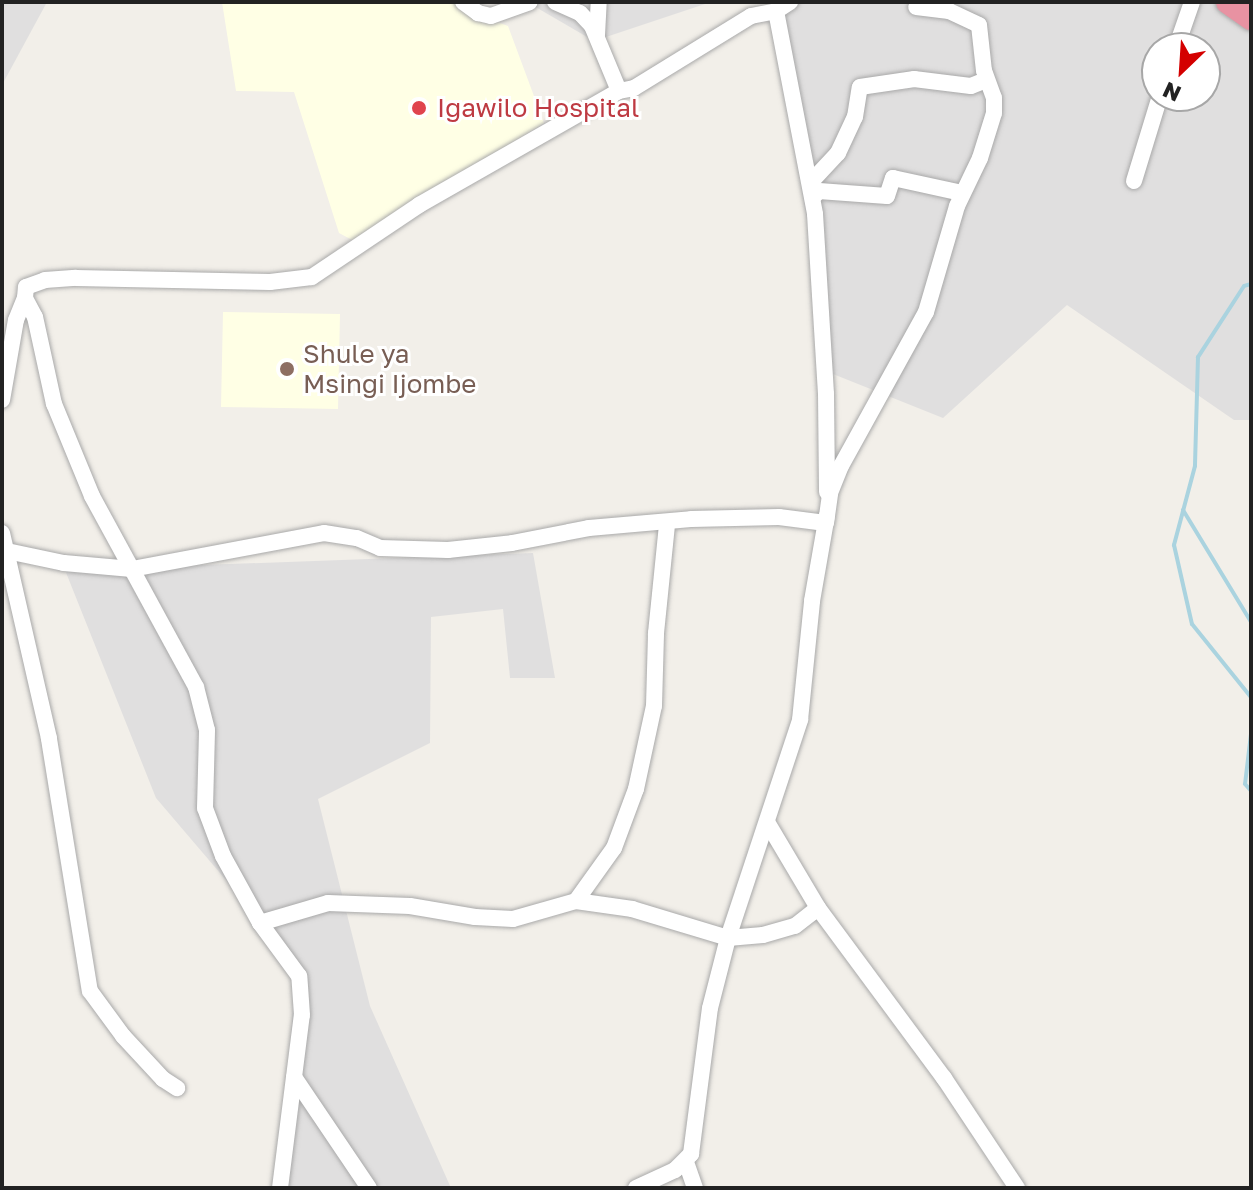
<!DOCTYPE html>
<style>
body{margin:0}
#map{position:relative;width:1253px;height:1190px;overflow:hidden;background:#f2efe9;font-family:"Golos Text",sans-serif}
div>[style]{position:absolute}
.residential>*{inset:0;background:#e0dfdf}
.education>*{inset:0;background:#ffffe5}
.stream>*{height:4px;margin:-2px;padding:0 2px;transform-origin:2px;border-radius:2px;background:#aad3df}
.roads{filter:drop-shadow(0 0 2px #a9a9a9) drop-shadow(0 0 2px #a9a9a9)}
.minor>*{height:16px;margin:-8px;padding:0 8px;transform-origin:8px;border-radius:8px;background:#fff}
.highway>*{height:24px;margin:-12px;padding:0 12px;transform-origin:12px;border-radius:12px;background:#e892a2}
.dots>*{width:22px;height:22px;translate:-50% -50%;box-sizing:border-box;border:4px solid #fff;border-radius:50%}
span{translate:-50% -50%;white-space:nowrap;text-align:center;line-height:1.15;-webkit-text-stroke:6px #fff;paint-order:stroke}
.health-label{font-size:26px;color:#be3a42}
.left{translate:0 -50%;text-align:left}
.education-label{font-size:26px;color:#785e54}
.frame{position:absolute;inset:0;border:4px solid #222;pointer-events:none}
.north{position:absolute;left:1141px;top:32px;width:80px;height:80px;box-sizing:border-box;background:#fff;border:2px solid #a7a7a7;border-radius:50%;rotate:205deg;font-size:22px;font-weight:700;line-height:32px;text-align:center;color:#222}
.north::after{content:'';display:block;margin:auto;width:28px;height:36px;background:#d40000;clip-path:polygon(50% 0,100% 100%,50% 72%,0 100%)}
</style>
<div id="map">
<div class="residential">
<div style="clip-path:polygon(2px 2px,47px 2px,2px 85px)"></div>
<div style="clip-path:polygon(527px 2px,711px 2px,594px 41px)"></div>
<div style="clip-path:polygon(evenodd,770px 2px,1251px 2px,1251px 420px,1234px 420px,1067px 305px,943px 418px,833px 374px,770px 2px,1157px 48px,1205px 48px,1205px 96px,1157px 96px,1157px 48px)"></div>
<div style="clip-path:polygon(533px 553px,555px 678px,510px 678px,503px 609px,431px 617px,430px 743px,318px 799px,370px 1006px,451px 1188px,281px 1188px,296px 962px,156px 798px,65px 570px)"></div>
</div>
<div class="education">
<div style="clip-path:polygon(222px 2px,461px 2px,470px 12px,508px 26px,544px 123px,354px 241px,339px 233px,294px 92px,236px 91px)"></div>
<div style="clip-path:polygon(223px 312px,340px 314px,338px 409px,221px 407px)"></div>
</div>
<div class="stream">
<div style="left:1251px;top:284px;width:7px;rotate:164deg"></div>
<div style="left:1244px;top:286px;width:85px;rotate:122.9deg"></div>
<div style="left:1198px;top:357px;width:109px;rotate:91.6deg"></div>
<div style="left:1195px;top:466px;width:82px;rotate:104.9deg"></div>
<div style="left:1174px;top:545px;width:81px;rotate:77.2deg"></div>
<div style="left:1192px;top:624px;width:94px;rotate:51.1deg"></div>
<div style="left:1183px;top:510px;width:131px;rotate:58.7deg"></div>
<div style="left:1251px;top:734px;width:50px;rotate:96.8deg"></div>
<div style="left:1245px;top:784px;width:9px;rotate:49deg"></div>
</div>
<div class="roads">
<div class="minor">
<div style="left:463px;top:2px;width:19px;rotate:36deg"></div>
<div style="left:478px;top:13px;width:13px;rotate:13deg"></div>
<div style="left:491px;top:16px;width:41px;rotate:-19.7deg"></div>
<div style="left:555px;top:2px;width:27px;rotate:24deg"></div>
<div style="left:580px;top:13px;width:18px;rotate:47deg"></div>
<div style="left:592px;top:26px;width:70px;rotate:67.4deg"></div>
<div style="left:776px;top:11px;width:207px;rotate:79.1deg"></div>
<div style="left:815px;top:214px;width:180px;rotate:86.5deg"></div>
<div style="left:826px;top:394px;width:98px;rotate:89.4deg"></div>
<div style="left:597px;top:35px;width:33px;rotate:-87deg"></div>
<div style="left:1176px;top:48px;width:49px;rotate:-70.8deg"></div>
<div style="left:1134px;top:181px;width:89px;rotate:-73deg"></div>
<div style="left:810px;top:183px;width:41px;rotate:-47deg"></div>
<div style="left:838px;top:153px;width:40px;rotate:-65deg"></div>
<div style="left:855px;top:117px;width:30px;rotate:-81deg"></div>
<div style="left:860px;top:87px;width:55px;rotate:-8.4deg"></div>
<div style="left:914px;top:79px;width:57px;rotate:7deg"></div>
<div style="left:971px;top:86px;width:16px;rotate:-22deg"></div>
<div style="left:813px;top:197px;width:8px;rotate:-45deg"></div>
<div style="left:819px;top:191px;width:68px;rotate:4.2deg"></div>
<div style="left:887px;top:196px;width:19px;rotate:-72deg"></div>
<div style="left:893px;top:178px;width:71px;rotate:12.3deg"></div>
<div style="left:2px;top:400px;width:81px;rotate:-80.1deg"></div>
<div style="left:16px;top:320px;width:24px;rotate:-68deg"></div>
<div style="left:2px;top:533px;width:211px;rotate:77.1deg"></div>
<div style="left:49px;top:739px;width:255px;rotate:80.8deg"></div>
<div style="left:90px;top:991px;width:56px;rotate:53.7deg"></div>
<div style="left:123px;top:1036px;width:59px;rotate:47.1deg"></div>
<div style="left:163px;top:1079px;width:17px;rotate:33deg"></div>
<div style="left:7px;top:551px;width:58px;rotate:11.9deg"></div>
<div style="left:64px;top:563px;width:68px;rotate:5deg"></div>
<div style="left:132px;top:569px;width:195px;rotate:-10.6deg"></div>
<div style="left:324px;top:533px;width:33px;rotate:9deg"></div>
<div style="left:357px;top:538px;width:25px;rotate:23deg"></div>
<div style="left:380px;top:548px;width:68px;rotate:1.7deg"></div>
<div style="left:448px;top:550px;width:64px;rotate:-6.2deg"></div>
<div style="left:512px;top:543px;width:78px;rotate:-11deg"></div>
<div style="left:589px;top:528px;width:102px;rotate:-5deg"></div>
<div style="left:691px;top:519px;width:88px;rotate:-1.3deg"></div>
<div style="left:779px;top:517px;width:47px;rotate:7.3deg"></div>
<div style="left:826px;top:523px;width:30px;rotate:-82deg"></div>
<div style="left:830px;top:493px;width:29px;rotate:-68deg"></div>
<div style="left:841px;top:466px;width:176px;rotate:-61.1deg"></div>
<div style="left:926px;top:312px;width:110px;rotate:-73.7deg"></div>
<div style="left:957px;top:206px;width:53px;rotate:-64.4deg"></div>
<div style="left:980px;top:158px;width:47px;rotate:-72.7deg"></div>
<div style="left:994px;top:113px;width:15px;rotate:-90deg"></div>
<div style="left:994px;top:98px;width:29px;rotate:-110deg"></div>
<div style="left:984px;top:71px;width:46px;rotate:-96.2deg"></div>
<div style="left:979px;top:25px;width:33px;rotate:-155deg"></div>
<div style="left:949px;top:11px;width:33px;rotate:-173deg"></div>
<div style="left:767px;top:822px;width:100px;rotate:59.3deg"></div>
<div style="left:818px;top:908px;width:212px;rotate:53.5deg"></div>
<div style="left:944px;top:1078px;width:132px;rotate:56.4deg"></div>
<div style="left:576px;top:901px;width:57px;rotate:8.1deg"></div>
<div style="left:632px;top:909px;width:100px;rotate:16.8deg"></div>
<div style="left:728px;top:938px;width:35px;rotate:-5deg"></div>
<div style="left:763px;top:935px;width:33px;rotate:-16deg"></div>
<div style="left:795px;top:926px;width:29px;rotate:-38deg"></div>
<div style="left:260px;top:923px;width:71px;rotate:-16.4deg"></div>
<div style="left:328px;top:903px;width:82px;rotate:2.1deg"></div>
<div style="left:410px;top:906px;width:66px;rotate:9.6deg"></div>
<div style="left:475px;top:917px;width:38px;rotate:3deg"></div>
<div style="left:513px;top:919px;width:66px;rotate:-15.9deg"></div>
<div style="left:576px;top:901px;width:65px;rotate:-54.4deg"></div>
<div style="left:614px;top:848px;width:63px;rotate:-69.6deg"></div>
<div style="left:636px;top:789px;width:85px;rotate:-77.8deg"></div>
<div style="left:654px;top:706px;width:73px;rotate:-88.4deg"></div>
<div style="left:656px;top:633px;width:110px;rotate:-84.2deg"></div>
<div style="left:294px;top:1077px;width:134px;rotate:56deg"></div>
<div style="left:686px;top:1162px;width:28px;rotate:71deg"></div>
<div style="left:280px;top:1188px;width:174px;rotate:-82.8deg"></div>
<div style="left:302px;top:1015px;width:39px;rotate:-94deg"></div>
<div style="left:299px;top:976px;width:66px;rotate:-126.3deg"></div>
<div style="left:260px;top:923px;width:77px;rotate:-118.9deg"></div>
<div style="left:223px;top:856px;width:51px;rotate:-110.6deg"></div>
<div style="left:205px;top:808px;width:78px;rotate:-88.5deg"></div>
<div style="left:207px;top:730px;width:44px;rotate:-104.3deg"></div>
<div style="left:196px;top:687px;width:217px;rotate:-118.6deg"></div>
<div style="left:92px;top:496px;width:100px;rotate:-112.4deg"></div>
<div style="left:54px;top:404px;width:89px;rotate:-102.3deg"></div>
<div style="left:35px;top:317px;width:21px;rotate:-118deg"></div>
<div style="left:25px;top:298px;width:11px;rotate:-85deg"></div>
<div style="left:26px;top:287px;width:20px;rotate:-20deg"></div>
<div style="left:45px;top:280px;width:31px;rotate:-4deg"></div>
<div style="left:76px;top:278px;width:194px;rotate:1.2deg"></div>
<div style="left:270px;top:282px;width:42px;rotate:-6.8deg"></div>
<div style="left:312px;top:277px;width:129px;rotate:-33.9deg"></div>
<div style="left:419px;top:205px;width:230px;rotate:-29.7deg"></div>
<div style="left:619px;top:91px;width:15px;rotate:-11deg"></div>
<div style="left:634px;top:88px;width:137px;rotate:-31.6deg"></div>
<div style="left:751px;top:16px;width:25px;rotate:-11deg"></div>
<div style="left:776px;top:11px;width:17px;rotate:-33deg"></div>
<div style="left:636px;top:1188px;width:43px;rotate:-24.8deg"></div>
<div style="left:675px;top:1170px;width:23px;rotate:-45deg"></div>
<div style="left:691px;top:1154px;width:147px;rotate:-82.6deg"></div>
<div style="left:710px;top:1008px;width:72px;rotate:-75.6deg"></div>
<div style="left:728px;top:938px;width:230px;rotate:-71.7deg"></div>
<div style="left:800px;top:720px;width:120px;rotate:-84.2deg"></div>
<div style="left:812px;top:601px;width:87px;rotate:-80.1deg"></div>
</div>
<div class="highway">
<div style="left:1228px;top:2px;width:28px;rotate:35deg"></div>
</div>
</div>
<div class="dots">
<div style="left:419px;top:108px;background:#e0444e"></div>
<div style="left:287px;top:369px;background:#8d6e63"></div>
</div>
<div class="health-label">
<span class="left" style="left:437px;top:108px">Igawilo Hospital</span>
</div>
<div class="education-label">
<span class="left" style="left:303px;top:369px">Shule ya<br>Msingi Ijombe</span>
</div>
<div class="frame"></div>
<div class="north">N</div>
</div>
